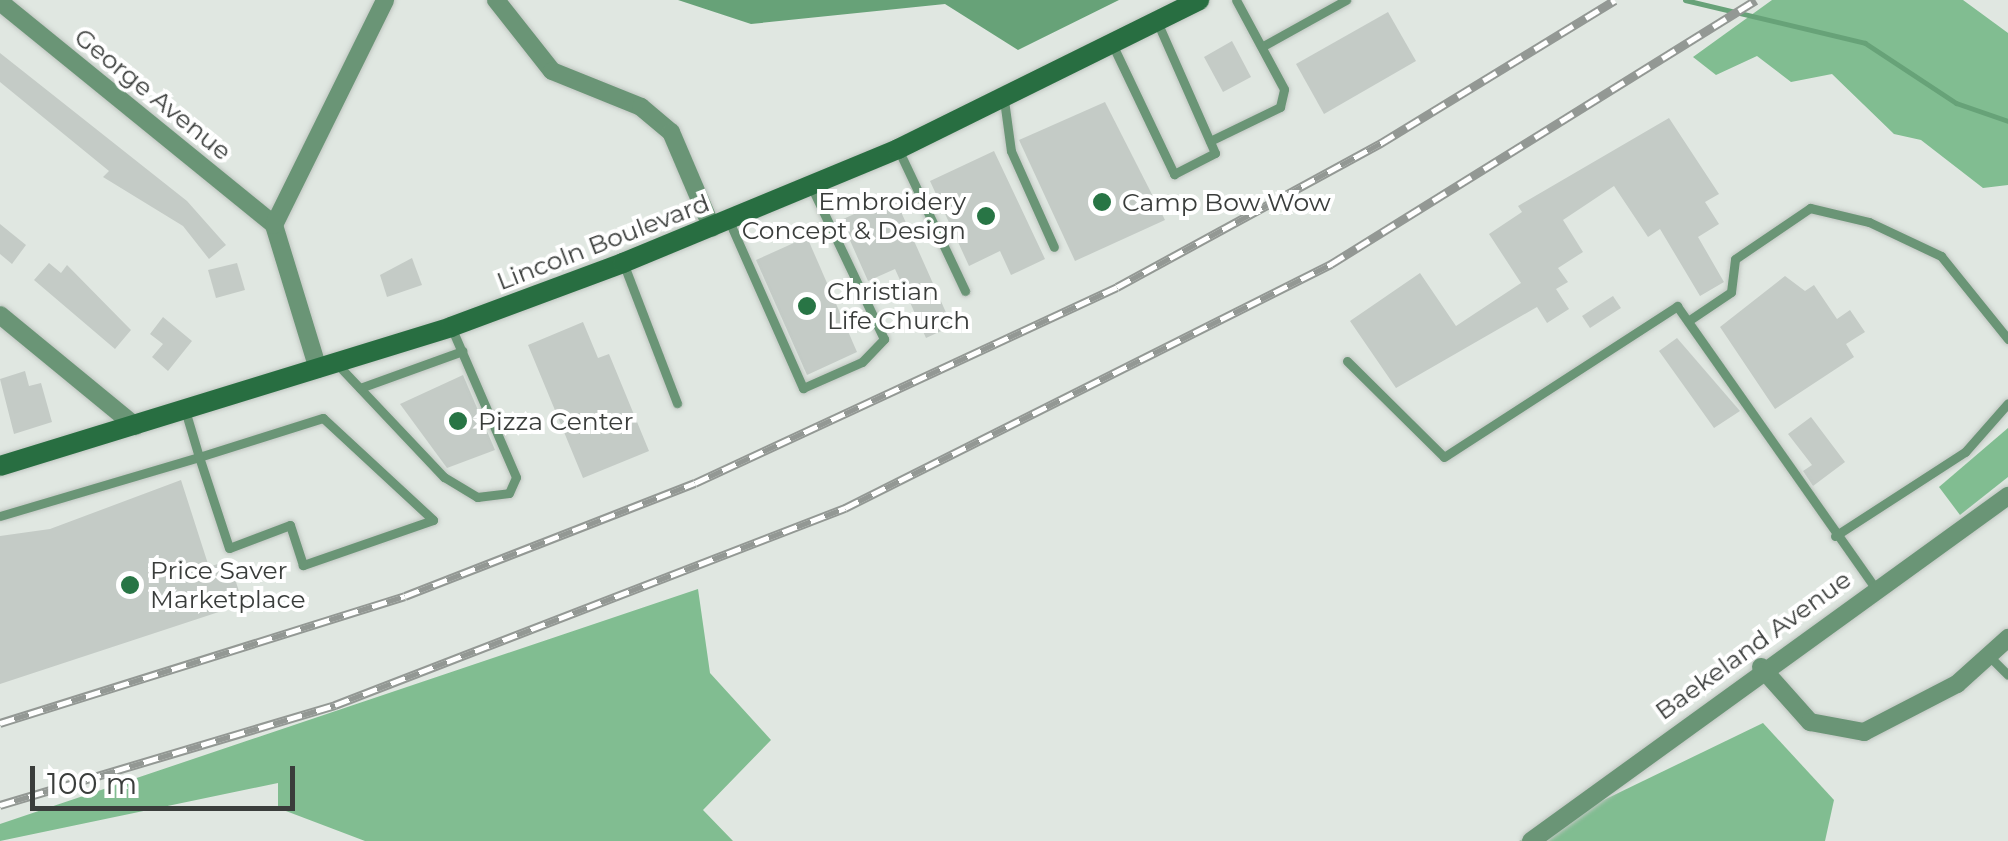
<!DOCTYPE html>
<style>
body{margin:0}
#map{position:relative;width:2008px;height:841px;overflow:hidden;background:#e0e7e1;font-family:Montserrat,sans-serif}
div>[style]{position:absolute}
.forest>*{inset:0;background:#81bd91}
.water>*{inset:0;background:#67a278}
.stream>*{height:5px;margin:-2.5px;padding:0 2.5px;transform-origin:2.5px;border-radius:2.5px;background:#67a278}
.building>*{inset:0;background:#c4cbc6}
.roads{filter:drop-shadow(0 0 2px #bfc5c0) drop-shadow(0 0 2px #bfc5c0)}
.lane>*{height:9px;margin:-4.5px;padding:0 4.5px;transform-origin:4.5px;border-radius:4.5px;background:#6a9576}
.street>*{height:18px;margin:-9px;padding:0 9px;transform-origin:9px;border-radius:9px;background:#6a9576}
.secondary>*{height:20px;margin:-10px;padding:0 10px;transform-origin:10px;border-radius:10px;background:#286e41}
.rail>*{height:9px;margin-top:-4.5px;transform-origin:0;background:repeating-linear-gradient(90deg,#fff 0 15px,#939894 0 30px);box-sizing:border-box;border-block:2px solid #939894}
.dots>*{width:28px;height:28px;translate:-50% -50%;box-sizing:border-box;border:5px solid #fff;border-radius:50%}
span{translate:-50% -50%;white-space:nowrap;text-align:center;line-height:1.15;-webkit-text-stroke:8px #fff;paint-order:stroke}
.street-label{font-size:25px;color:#3a3d3b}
.poi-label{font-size:25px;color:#3a3d3b}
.right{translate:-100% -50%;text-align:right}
.left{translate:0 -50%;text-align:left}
.scale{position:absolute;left:30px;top:766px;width:265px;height:45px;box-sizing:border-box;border:5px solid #3a3d3b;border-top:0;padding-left:12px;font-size:30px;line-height:35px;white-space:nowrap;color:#3a3d3b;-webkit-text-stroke:8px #fff;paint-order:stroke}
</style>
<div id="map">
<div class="forest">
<div style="clip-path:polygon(1772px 0,1963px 0,2008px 33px,2008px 185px,1983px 188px,1921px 140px,1894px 134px,1832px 74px,1791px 82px,1757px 56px,1716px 75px,1693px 57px)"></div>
<div style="clip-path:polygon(2008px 428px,2008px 477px,1960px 515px,1939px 487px)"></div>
<div style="clip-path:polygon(698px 589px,710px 673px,771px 740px,703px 810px,733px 841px,365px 841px,278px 808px,278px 783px,0 841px,0 824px)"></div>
<div style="clip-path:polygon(1763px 723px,1834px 800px,1825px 841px,1519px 841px)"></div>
</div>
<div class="water">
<div style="clip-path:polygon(678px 0,1119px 0,1018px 50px,945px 4px,751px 24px)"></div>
</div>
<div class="stream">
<div style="left:1685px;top:0;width:185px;rotate:13.4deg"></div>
<div style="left:1865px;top:43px;width:109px;rotate:33.4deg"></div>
<div style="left:1956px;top:103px;width:55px;rotate:19.1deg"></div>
</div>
<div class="building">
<div style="clip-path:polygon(1388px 12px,1416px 61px,1324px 114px,1296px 64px)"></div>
<div style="clip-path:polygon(1232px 41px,1251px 77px,1223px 92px,1204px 57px)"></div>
<div style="clip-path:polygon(0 53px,187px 201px,226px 245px,209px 259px,183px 226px,103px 177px,109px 171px,0 82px)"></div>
<div style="clip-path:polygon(1105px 102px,1165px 220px,1075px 261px,1019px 140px)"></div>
<div style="clip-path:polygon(1669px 118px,1719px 194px,1705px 202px,1719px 224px,1698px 237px,1724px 282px,1700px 296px,1660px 229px,1648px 237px,1614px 186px,1563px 220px,1583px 252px,1558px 268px,1568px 282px,1556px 289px,1569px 309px,1547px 323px,1537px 307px,1396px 388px,1350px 321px,1420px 273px,1456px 326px,1521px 283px,1489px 234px,1522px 212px,1518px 206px)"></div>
<div style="clip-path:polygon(994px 151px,1045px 259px,1011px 275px,1000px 251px,969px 266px,930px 181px)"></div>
<div style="clip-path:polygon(894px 196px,952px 326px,926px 338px,895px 269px,868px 281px,841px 220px)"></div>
<div style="clip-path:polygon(0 224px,26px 245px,12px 264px,0 254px)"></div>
<div style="clip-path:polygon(807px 237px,857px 352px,807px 375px,756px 260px)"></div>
<div style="clip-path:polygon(412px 258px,422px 285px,387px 297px,380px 275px)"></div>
<div style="clip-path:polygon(49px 263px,61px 273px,67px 265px,131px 330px,115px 349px,34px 280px)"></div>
<div style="clip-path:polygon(237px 263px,245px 290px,216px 298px,208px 270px)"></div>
<div style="clip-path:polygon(1785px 276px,1805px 291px,1814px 285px,1837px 319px,1850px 310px,1865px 332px,1846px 344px,1854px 357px,1775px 409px,1720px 327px)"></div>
<div style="clip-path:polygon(1613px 296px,1621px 308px,1590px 328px,1582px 316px)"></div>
<div style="clip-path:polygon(163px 317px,192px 341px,168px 371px,152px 357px,163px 344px,150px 334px)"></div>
<div style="clip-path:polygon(583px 322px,598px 358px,609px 354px,649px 451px,583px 478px,528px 345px)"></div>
<div style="clip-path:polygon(1677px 338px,1740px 411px,1714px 428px,1659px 351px)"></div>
<div style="clip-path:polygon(25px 371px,29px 386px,41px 383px,52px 422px,14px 434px,0 379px)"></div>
<div style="clip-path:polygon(463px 375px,495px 450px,447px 468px,400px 404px)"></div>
<div style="clip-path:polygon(1811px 417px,1845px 462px,1813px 486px,1803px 471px,1812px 465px,1788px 434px)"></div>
<div style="clip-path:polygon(181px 480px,209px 567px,229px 560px,243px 604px,0 684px,0 536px,50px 529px)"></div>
</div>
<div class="roads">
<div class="lane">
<div style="left:1265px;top:45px;width:93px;rotate:-29.1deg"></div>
<div style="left:1114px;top:48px;width:140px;rotate:64.5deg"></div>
<div style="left:1174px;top:174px;width:46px;rotate:-27.1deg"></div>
<div style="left:1215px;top:153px;width:141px;rotate:-113.8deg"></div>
<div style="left:1004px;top:100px;width:51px;rotate:82.2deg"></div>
<div style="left:1011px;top:151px;width:105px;rotate:65.9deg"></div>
<div style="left:1210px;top:141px;width:78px;rotate:-25.9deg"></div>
<div style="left:1280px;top:107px;width:18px;rotate:-77deg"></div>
<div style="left:1284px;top:89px;width:101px;rotate:-118.3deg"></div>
<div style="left:898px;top:149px;width:157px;rotate:64.7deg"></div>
<div style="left:729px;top:221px;width:183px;rotate:66.1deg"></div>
<div style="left:803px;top:388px;width:64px;rotate:-23.8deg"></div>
<div style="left:862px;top:362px;width:32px;rotate:-46deg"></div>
<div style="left:884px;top:339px;width:170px;rotate:-115.5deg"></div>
<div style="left:624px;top:265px;width:148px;rotate:69deg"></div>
<div style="left:1688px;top:321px;width:52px;rotate:-34deg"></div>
<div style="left:1731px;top:292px;width:33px;rotate:-83deg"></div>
<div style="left:1735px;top:259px;width:91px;rotate:-34.2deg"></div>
<div style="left:1810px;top:208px;width:61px;rotate:13.3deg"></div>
<div style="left:1869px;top:222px;width:80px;rotate:25.3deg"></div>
<div style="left:1941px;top:256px;width:107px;rotate:51.1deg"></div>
<div style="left:1347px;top:361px;width:136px;rotate:44.7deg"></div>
<div style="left:1444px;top:457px;width:278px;rotate:-32.9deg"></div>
<div style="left:1677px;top:306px;width:345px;rotate:54.9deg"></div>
<div style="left:337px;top:364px;width:156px;rotate:46.6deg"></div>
<div style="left:444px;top:477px;width:39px;rotate:31deg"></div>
<div style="left:477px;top:497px;width:32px;rotate:-7deg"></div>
<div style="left:509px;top:493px;width:17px;rotate:-66deg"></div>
<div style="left:516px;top:477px;width:163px;rotate:-113.4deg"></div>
<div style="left:360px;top:388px;width:109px;rotate:-19.9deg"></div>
<div style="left:0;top:516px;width:208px;rotate:-16.5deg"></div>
<div style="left:199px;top:457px;width:130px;rotate:-17.5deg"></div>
<div style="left:323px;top:418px;width:150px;rotate:42.8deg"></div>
<div style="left:433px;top:520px;width:138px;rotate:160.9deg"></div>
<div style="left:303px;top:565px;width:42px;rotate:-108deg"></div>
<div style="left:290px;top:525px;width:65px;rotate:159.3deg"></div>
<div style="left:229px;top:548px;width:96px;rotate:-108.2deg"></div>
<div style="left:199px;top:457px;width:49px;rotate:-106.6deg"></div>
<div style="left:1835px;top:536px;width:155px;rotate:-32.9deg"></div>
<div style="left:1965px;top:452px;width:65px;rotate:-48.7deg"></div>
<div style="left:1990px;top:657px;width:25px;rotate:45deg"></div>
</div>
<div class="street">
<div style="left:496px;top:0;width:90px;rotate:51.7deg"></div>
<div style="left:552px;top:71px;width:96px;rotate:22deg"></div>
<div style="left:641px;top:107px;width:39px;rotate:40deg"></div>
<div style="left:671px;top:132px;width:104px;rotate:66.9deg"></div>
<div style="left:0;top:2px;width:353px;rotate:39.1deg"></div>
<div style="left:0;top:315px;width:175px;rotate:39.4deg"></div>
<div style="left:318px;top:369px;width:151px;rotate:-107deg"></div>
<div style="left:274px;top:225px;width:251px;rotate:-63.7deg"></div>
<div style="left:1761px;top:667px;width:74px;rotate:48.3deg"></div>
<div style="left:1810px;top:722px;width:55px;rotate:10.5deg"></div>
<div style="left:1864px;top:732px;width:105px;rotate:-27.3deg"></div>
<div style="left:1957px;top:684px;width:69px;rotate:-42deg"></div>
<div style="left:1531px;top:841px;width:589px;rotate:-35.88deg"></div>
</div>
<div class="secondary">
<div style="left:0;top:466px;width:472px;rotate:-17.1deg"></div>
<div style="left:451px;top:327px;width:184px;rotate:-20.4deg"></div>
<div style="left:623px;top:263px;width:298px;rotate:-22.5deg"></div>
<div style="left:898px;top:149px;width:336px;rotate:-26.3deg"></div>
</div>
</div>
<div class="rail">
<div style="left:0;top:723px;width:424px;rotate:-17.4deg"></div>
<div style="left:405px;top:596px;width:311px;rotate:-21.3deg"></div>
<div style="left:695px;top:483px;width:465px;rotate:-24.9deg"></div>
<div style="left:1117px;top:287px;width:301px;rotate:-28.6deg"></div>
<div style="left:1381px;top:143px;width:274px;rotate:-31.4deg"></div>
<div style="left:0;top:805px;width:350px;rotate:-16.6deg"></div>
<div style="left:335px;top:705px;width:547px;rotate:-21.12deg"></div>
<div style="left:845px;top:508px;width:544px;rotate:-26.66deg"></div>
<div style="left:1331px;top:264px;width:500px;rotate:-31.85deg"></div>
</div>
<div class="dots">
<div style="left:1102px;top:202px;background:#287545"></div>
<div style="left:986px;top:216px;background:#287545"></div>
<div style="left:807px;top:306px;background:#287545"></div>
<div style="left:458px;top:421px;background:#287545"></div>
<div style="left:130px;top:585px;background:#287545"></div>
</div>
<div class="street-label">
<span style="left:153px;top:94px;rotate:39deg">George Avenue</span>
<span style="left:603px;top:242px;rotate:-21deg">Lincoln Boulevard</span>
<span style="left:1753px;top:645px;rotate:-36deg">Baekeland Avenue</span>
</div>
<div class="poi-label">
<span class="right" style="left:966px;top:216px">Embroidery<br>Concept &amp; Design</span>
<span class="left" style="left:1122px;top:202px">Camp Bow Wow</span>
<span class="left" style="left:827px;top:306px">Christian<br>Life Church</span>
<span class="left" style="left:478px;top:421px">Pizza Center</span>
<span class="left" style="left:150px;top:585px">Price Saver<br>Marketplace</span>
</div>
<div class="scale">100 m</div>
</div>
